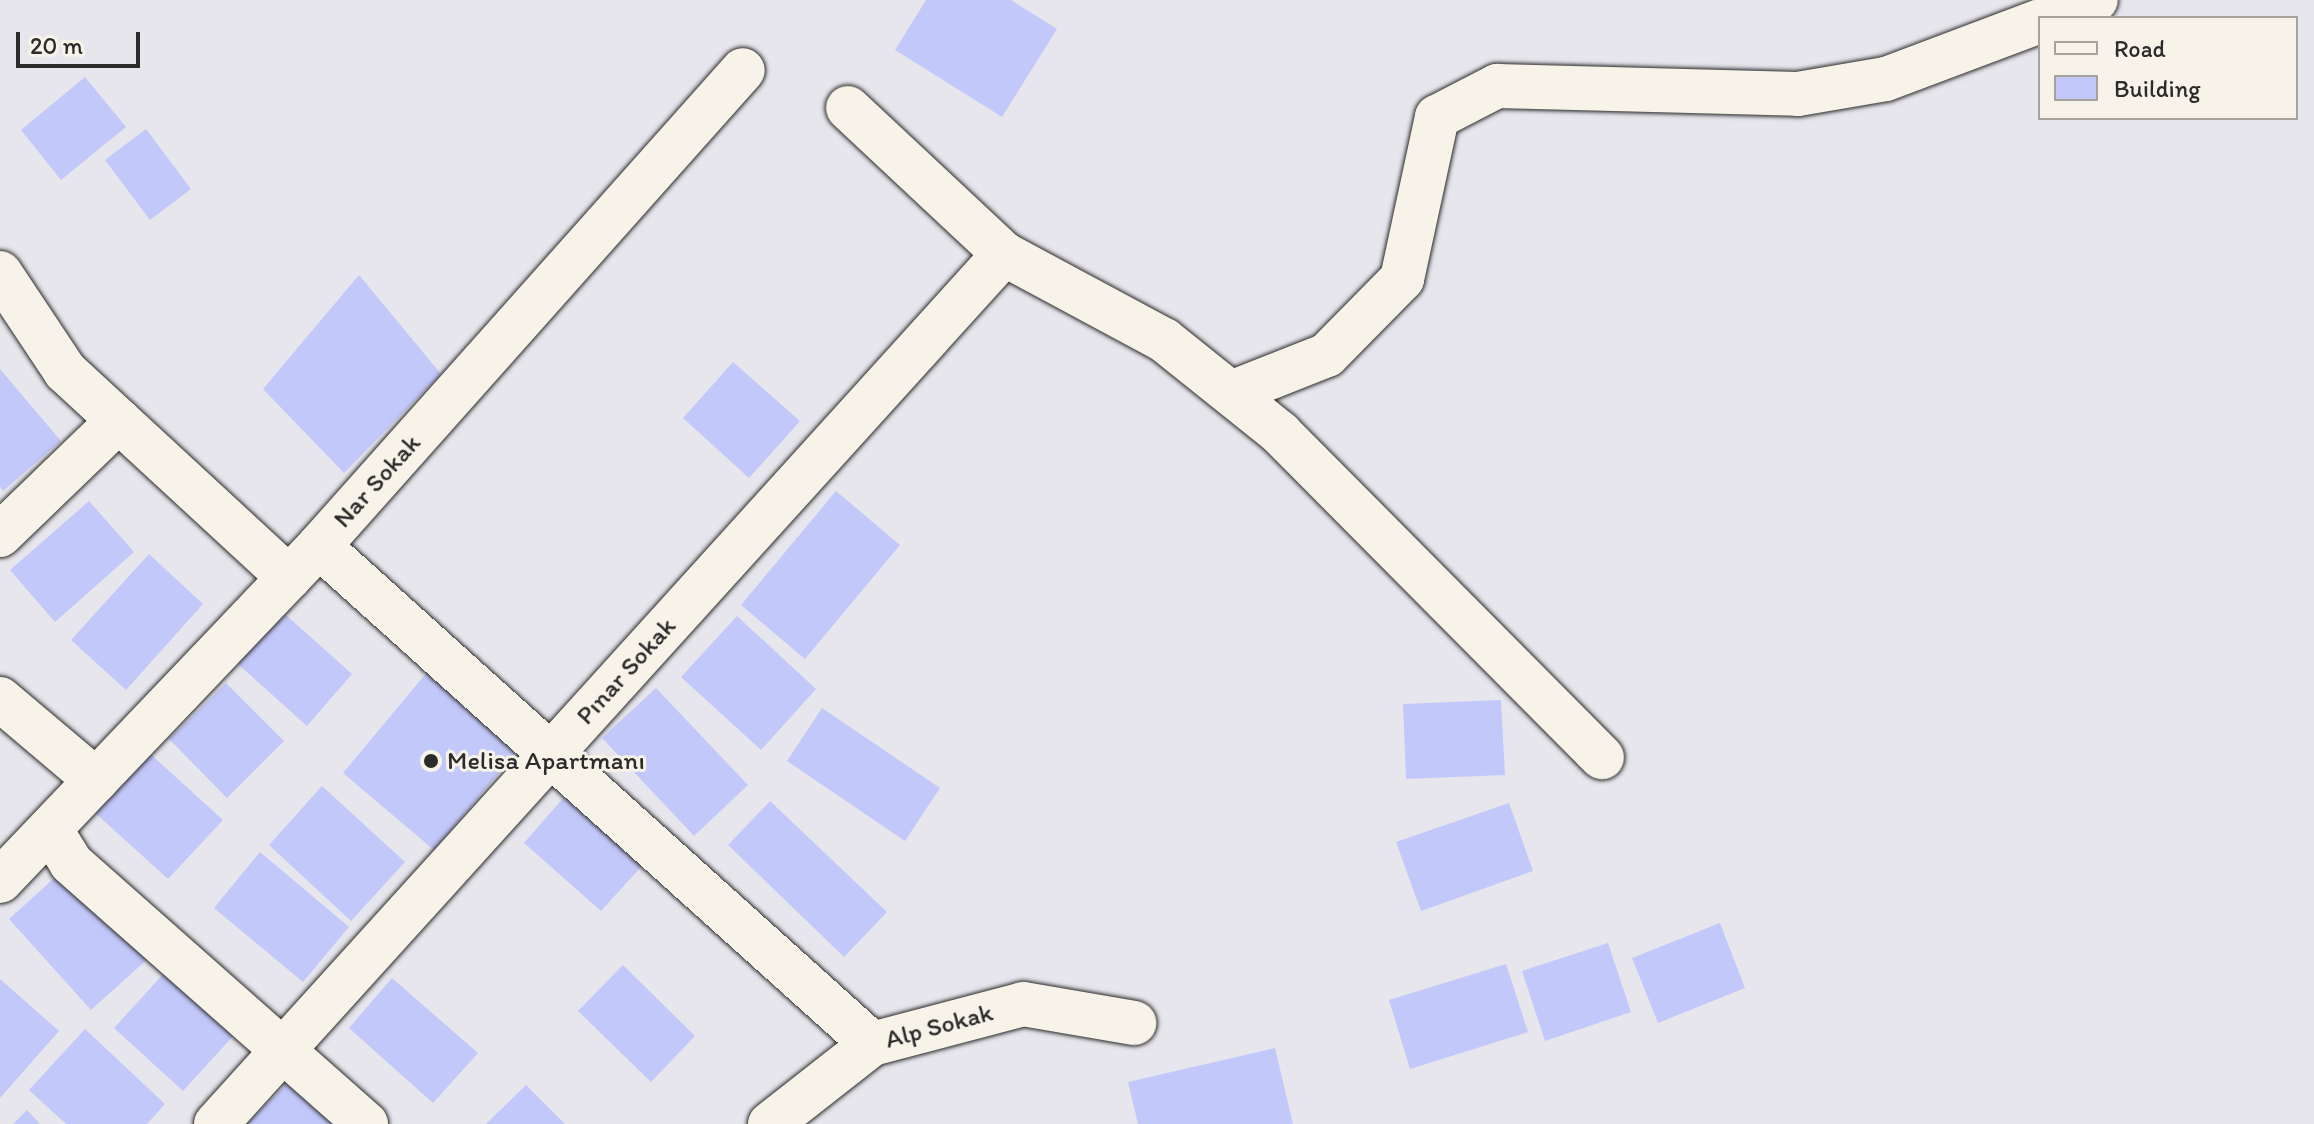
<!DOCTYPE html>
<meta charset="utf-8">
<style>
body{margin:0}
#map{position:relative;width:2314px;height:1124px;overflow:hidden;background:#e7e6ed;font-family:Itim,sans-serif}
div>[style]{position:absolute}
.building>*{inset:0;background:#c3c8fa}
.roads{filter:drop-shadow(0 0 2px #2b2b2b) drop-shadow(0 0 2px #2b2b2b)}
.minor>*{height:44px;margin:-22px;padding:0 22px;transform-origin:22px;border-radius:22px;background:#f7f3e8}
.dots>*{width:22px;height:22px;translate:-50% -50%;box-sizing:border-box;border:4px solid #f7f3e8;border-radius:50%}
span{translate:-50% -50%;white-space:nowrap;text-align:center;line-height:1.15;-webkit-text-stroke:6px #f7f3e8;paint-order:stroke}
.street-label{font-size:26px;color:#2b2b2b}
.poi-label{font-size:26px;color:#2b2b2b}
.left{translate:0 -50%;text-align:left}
.legend{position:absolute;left:2038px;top:16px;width:260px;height:104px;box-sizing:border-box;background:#f7f3e8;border:2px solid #a5a39c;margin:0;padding:10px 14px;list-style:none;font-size:24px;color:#2b2b2b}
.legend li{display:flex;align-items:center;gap:16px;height:40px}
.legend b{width:40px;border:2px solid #a5a39c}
.scale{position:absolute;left:16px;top:32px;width:124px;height:36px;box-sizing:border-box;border:4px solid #2b2b2b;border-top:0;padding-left:10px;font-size:24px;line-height:28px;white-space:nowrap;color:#2b2b2b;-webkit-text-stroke:6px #f7f3e8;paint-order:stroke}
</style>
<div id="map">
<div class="building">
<div style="clip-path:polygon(926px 0,1011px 0,1057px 29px,1002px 117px,895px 50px)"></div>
<div style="clip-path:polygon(85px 77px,126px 127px,61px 180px,21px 130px)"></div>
<div style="clip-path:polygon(146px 129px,191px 189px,150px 220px,105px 160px)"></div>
<div style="clip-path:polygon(359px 275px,441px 374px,344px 473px,263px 389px)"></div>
<div style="clip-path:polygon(733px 362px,800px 421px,749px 478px,683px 418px)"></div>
<div style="clip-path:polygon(0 369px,61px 441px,3px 491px,0 487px)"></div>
<div style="clip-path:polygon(836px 491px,900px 545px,805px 659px,741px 605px)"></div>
<div style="clip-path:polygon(89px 501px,134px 552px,55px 622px,10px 570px)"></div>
<div style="clip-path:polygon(149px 554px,203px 604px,126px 690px,71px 640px)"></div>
<div style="clip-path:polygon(277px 607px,352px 674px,307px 726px,231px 658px)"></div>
<div style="clip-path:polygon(737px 616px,816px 689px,761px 750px,681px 677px)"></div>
<div style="clip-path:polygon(428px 671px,519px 749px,434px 850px,343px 773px)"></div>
<div style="clip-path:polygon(226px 683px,284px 741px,227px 798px,169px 739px)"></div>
<div style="clip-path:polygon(656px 688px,748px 785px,694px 836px,602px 738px)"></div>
<div style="clip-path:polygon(1501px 700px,1505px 775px,1406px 779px,1403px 704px)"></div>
<div style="clip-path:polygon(822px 708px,940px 788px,905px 841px,787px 761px)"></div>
<div style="clip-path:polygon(146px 750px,223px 820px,168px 879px,92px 810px)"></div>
<div style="clip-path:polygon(322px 786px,405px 862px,351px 921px,269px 845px)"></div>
<div style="clip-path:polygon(572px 788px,650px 857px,601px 911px,524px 843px)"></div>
<div style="clip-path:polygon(770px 801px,887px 912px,844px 957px,728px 845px)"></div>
<div style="clip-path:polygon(1509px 803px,1533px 871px,1421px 911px,1396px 842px)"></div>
<div style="clip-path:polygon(260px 852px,349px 927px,303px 982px,214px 908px)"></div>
<div style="clip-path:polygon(71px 863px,153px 954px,91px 1010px,9px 919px)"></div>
<div style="clip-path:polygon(1720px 923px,1745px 988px,1658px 1023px,1632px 958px)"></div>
<div style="clip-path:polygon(1608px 943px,1631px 1012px,1545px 1041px,1522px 971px)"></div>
<div style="clip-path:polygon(1506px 964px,1528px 1032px,1410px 1069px,1389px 1000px)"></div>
<div style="clip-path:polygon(623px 965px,695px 1036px,651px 1082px,578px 1011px)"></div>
<div style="clip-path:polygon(166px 971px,235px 1034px,183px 1091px,114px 1028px)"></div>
<div style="clip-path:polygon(392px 978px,478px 1053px,433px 1103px,349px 1028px)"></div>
<div style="clip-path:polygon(0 979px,59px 1031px,0 1098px)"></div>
<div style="clip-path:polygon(85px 1029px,165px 1104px,147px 1124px,66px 1124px,29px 1090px)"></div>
<div style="clip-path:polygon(1275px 1048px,1293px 1124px,1138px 1124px,1128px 1082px)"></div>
<div style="clip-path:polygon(291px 1080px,334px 1124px,246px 1124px)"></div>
<div style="clip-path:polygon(526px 1085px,565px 1124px,486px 1124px)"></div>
<div style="clip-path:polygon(27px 1110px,40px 1124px,13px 1124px)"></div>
</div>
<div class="roads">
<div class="minor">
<div style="left:2048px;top:18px;width:51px;rotate:-20.6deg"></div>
<div style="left:848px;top:108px;width:214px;rotate:43.1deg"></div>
<div style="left:1004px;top:254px;width:182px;rotate:28.3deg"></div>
<div style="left:1164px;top:340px;width:149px;rotate:38.7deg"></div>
<div style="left:1280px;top:433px;width:457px;rotate:45.2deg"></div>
<div style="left:0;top:273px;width:118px;rotate:56.4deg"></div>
<div style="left:65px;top:371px;width:305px;rotate:42.7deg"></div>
<div style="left:1231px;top:393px;width:103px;rotate:-21.6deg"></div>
<div style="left:1327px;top:355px;width:107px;rotate:-45.4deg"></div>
<div style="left:1402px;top:279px;width:166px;rotate:-77.8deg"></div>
<div style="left:1437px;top:117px;width:68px;rotate:-27.3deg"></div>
<div style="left:1497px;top:86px;width:301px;rotate:1.5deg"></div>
<div style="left:1798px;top:94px;width:89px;rotate:-9.7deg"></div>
<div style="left:1886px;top:79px;width:165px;rotate:-20.6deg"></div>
<div style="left:0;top:535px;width:165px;rotate:-44deg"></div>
<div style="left:319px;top:546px;width:744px;rotate:42deg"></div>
<div style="left:0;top:699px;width:126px;rotate:40.2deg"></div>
<div style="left:50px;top:829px;width:40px;rotate:58deg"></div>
<div style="left:71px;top:863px;width:394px;rotate:41.5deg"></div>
<div style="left:0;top:881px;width:463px;rotate:-46.4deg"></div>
<div style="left:319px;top:546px;width:637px;rotate:-48.31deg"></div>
<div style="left:216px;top:1124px;width:1174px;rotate:-47.83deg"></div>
<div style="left:770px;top:1124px;width:130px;rotate:-38.1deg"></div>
<div style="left:872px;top:1044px;width:156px;rotate:-14.8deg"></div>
<div style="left:1023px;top:1004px;width:113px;rotate:9.7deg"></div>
</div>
</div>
<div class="dots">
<div style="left:431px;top:761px;background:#2b2b2b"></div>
</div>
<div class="street-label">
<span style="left:377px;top:481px;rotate:-48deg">Nar Sokak</span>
<span style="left:626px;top:671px;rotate:-48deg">Pınar Sokak</span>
<span style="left:939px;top:1026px;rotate:-15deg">Alp Sokak</span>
</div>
<div class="poi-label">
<span class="left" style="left:447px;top:761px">Melisa Apartmanı</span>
</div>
<ul class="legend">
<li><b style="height:10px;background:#f7f3e8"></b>Road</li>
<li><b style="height:22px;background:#c3c8fa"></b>Building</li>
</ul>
<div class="scale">20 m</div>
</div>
